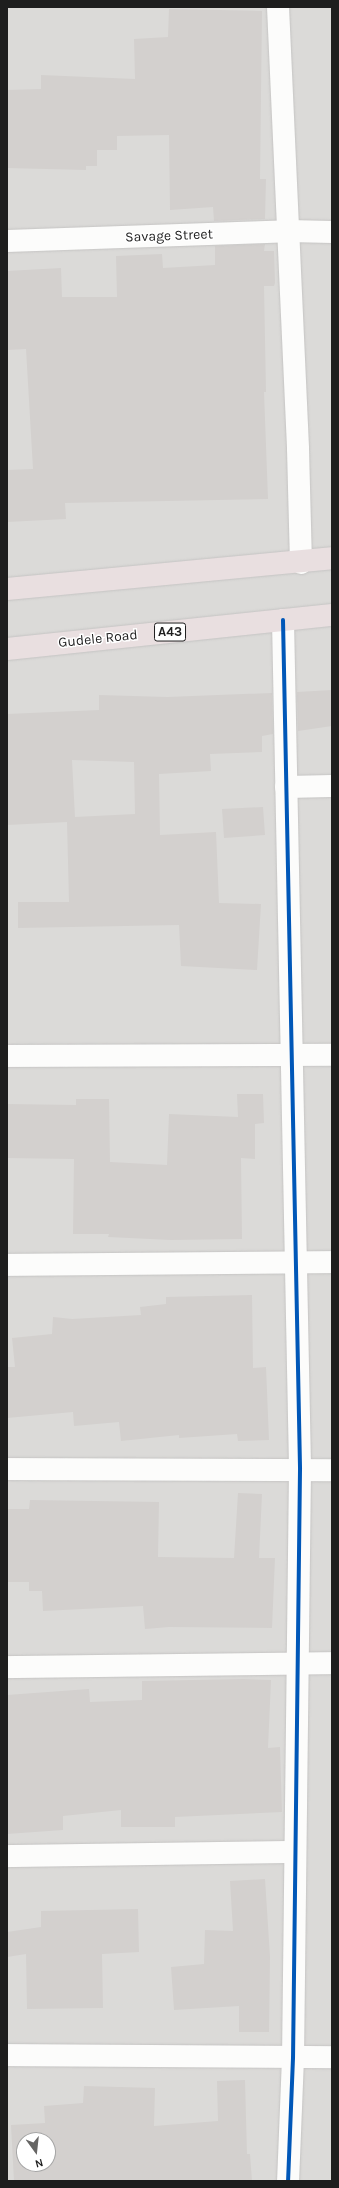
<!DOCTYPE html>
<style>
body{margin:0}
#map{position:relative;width:339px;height:2188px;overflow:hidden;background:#eceae7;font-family:Karla,sans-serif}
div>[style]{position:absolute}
.residential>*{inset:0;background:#dbdad8}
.building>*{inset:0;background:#d3d0ce}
.roads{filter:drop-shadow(0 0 1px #c5c4c3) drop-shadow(0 0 1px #c5c4c3)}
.street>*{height:22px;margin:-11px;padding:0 11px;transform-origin:11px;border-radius:11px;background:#fcfcfb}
.highway>*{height:22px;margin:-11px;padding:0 11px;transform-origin:11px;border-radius:11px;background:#e9dfe0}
.cycleway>*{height:4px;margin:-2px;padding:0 2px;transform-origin:2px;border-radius:2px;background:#0057b8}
span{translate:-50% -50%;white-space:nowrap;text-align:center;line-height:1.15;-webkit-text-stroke:3px #fff;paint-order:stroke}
.shield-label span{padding:1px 3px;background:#fff;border:1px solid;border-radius:3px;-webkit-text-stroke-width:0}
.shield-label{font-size:13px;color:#1e1e1e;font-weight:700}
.street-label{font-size:14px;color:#1e1e1e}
.frame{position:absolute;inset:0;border:8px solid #1e1e1e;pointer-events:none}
.north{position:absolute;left:16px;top:2132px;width:40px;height:40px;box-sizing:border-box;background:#fff;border:1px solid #a5a5a5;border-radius:50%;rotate:165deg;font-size:11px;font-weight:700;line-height:16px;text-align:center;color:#1e1e1e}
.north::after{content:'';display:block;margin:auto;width:14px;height:18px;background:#666564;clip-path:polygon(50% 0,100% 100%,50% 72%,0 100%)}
</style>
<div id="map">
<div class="residential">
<div style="clip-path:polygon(evenodd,7px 7px,332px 7px,332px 2181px,7px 2181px,7px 7px,24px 2140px,48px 2140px,48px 2164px,24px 2164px,24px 2140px)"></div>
</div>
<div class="building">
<div style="clip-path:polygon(169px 9px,262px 11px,260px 179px,266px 179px,265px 219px,214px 221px,213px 207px,170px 210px,169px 135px,117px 136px,117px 150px,97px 150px,97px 166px,86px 166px,86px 170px,7px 168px,7px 90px,41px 89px,41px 75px,135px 79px,134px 39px,168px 37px)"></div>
<div style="clip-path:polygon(265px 244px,264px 251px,274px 251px,275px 283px,274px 286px,264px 286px,266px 392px,264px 392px,268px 499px,65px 503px,66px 519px,7px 522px,7px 470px,33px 469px,26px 349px,7px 350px,7px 271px,61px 268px,62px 297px,117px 297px,116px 256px,162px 254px,163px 268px,215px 265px,215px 246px)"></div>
<div style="clip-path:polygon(332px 690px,332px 726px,298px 731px,297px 692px)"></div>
<div style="clip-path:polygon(evenodd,272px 693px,273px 734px,262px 736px,262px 752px,210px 754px,211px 771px,159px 774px,160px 835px,216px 832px,219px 903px,261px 904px,257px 970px,181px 966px,179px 925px,18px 928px,18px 902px,69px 902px,67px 822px,7px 825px,7px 714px,99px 710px,99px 695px,167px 697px,272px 693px,72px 760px,134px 762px,135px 814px,75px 817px,72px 760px)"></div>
<div style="clip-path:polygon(263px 807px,265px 835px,224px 838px,222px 809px)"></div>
<div style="clip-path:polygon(237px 1094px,263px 1094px,264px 1123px,255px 1124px,255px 1159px,241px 1158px,242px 1239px,171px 1240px,108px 1237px,109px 1234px,73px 1234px,74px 1159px,7px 1158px,7px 1104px,76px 1105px,76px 1099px,109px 1099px,110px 1162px,167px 1165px,169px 1114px,238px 1117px)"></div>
<div style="clip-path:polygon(252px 1295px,253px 1368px,266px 1367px,269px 1440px,238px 1441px,237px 1434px,179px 1438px,179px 1435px,121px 1441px,119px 1422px,74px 1426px,73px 1412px,7px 1418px,7px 1367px,15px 1367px,12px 1338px,52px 1334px,53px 1317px,72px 1319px,141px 1315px,140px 1307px,166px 1304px,166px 1297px)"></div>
<div style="clip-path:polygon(238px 1493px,262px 1494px,259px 1558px,275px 1558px,272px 1628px,169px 1627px,145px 1629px,143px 1606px,43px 1611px,42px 1591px,29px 1591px,29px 1582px,7px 1582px,7px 1509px,29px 1509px,30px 1500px,159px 1502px,158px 1557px,234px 1558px)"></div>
<div style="clip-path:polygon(243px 1679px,271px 1680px,268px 1748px,280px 1747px,282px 1812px,175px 1817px,175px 1827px,121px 1827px,121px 1810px,63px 1816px,63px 1830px,7px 1834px,7px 1695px,89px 1689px,90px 1702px,142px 1700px,142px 1681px)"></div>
<div style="clip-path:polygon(265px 1879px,270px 1957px,269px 2032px,239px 2032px,239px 2006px,174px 2010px,171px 1967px,204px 1964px,205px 1930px,233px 1931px,230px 1881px)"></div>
<div style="clip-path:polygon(138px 1909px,139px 1952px,102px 1954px,103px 2008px,27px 2009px,26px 1954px,7px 1957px,7px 1932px,41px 1927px,41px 1911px)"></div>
<div style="clip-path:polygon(evenodd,245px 2080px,247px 2154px,250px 2154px,252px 2181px,14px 2181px,11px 2125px,45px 2123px,44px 2106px,83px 2103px,84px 2086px,155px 2088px,154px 2126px,218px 2121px,217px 2081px,245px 2080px,24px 2140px,48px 2140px,48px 2164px,24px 2164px,24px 2140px)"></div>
</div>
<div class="roads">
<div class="street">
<div style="left:278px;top:7px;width:442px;rotate:87.4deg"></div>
<div style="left:298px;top:449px;width:114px;rotate:88.5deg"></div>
<div style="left:7px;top:241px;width:281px;rotate:-2deg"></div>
<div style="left:288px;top:231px;width:44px;rotate:1.3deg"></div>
<div style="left:283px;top:620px;width:850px;rotate:88.85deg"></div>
<div style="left:300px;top:1470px;width:588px;rotate:90.68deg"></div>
<div style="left:293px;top:2058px;width:123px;rotate:92.3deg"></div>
<div style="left:286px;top:787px;width:46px;rotate:-1.2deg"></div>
<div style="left:7px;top:1056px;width:325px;rotate:-0.2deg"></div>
<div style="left:7px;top:1265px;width:325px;rotate:-0.5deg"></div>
<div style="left:7px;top:1469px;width:325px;rotate:0.2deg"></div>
<div style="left:7px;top:1667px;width:325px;rotate:-0.7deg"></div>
<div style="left:7px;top:1856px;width:287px;rotate:-0.8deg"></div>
<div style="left:7px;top:2055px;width:325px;rotate:0.4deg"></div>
</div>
<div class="highway">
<div style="left:7px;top:589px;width:326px;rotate:-5.4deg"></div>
<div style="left:7px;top:649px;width:327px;rotate:-6deg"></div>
</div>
</div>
<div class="cycleway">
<div style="left:283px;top:620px;width:850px;rotate:88.85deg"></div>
<div style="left:300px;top:1470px;width:588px;rotate:90.68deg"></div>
<div style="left:293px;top:2058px;width:123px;rotate:92.3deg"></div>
</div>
<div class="shield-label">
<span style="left:170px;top:632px">A43</span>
</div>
<div class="street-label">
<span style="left:169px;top:236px;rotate:-2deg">Savage Street</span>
<span style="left:98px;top:639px;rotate:-6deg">Gudele Road</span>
</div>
<div class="frame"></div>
<div class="north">N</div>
</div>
